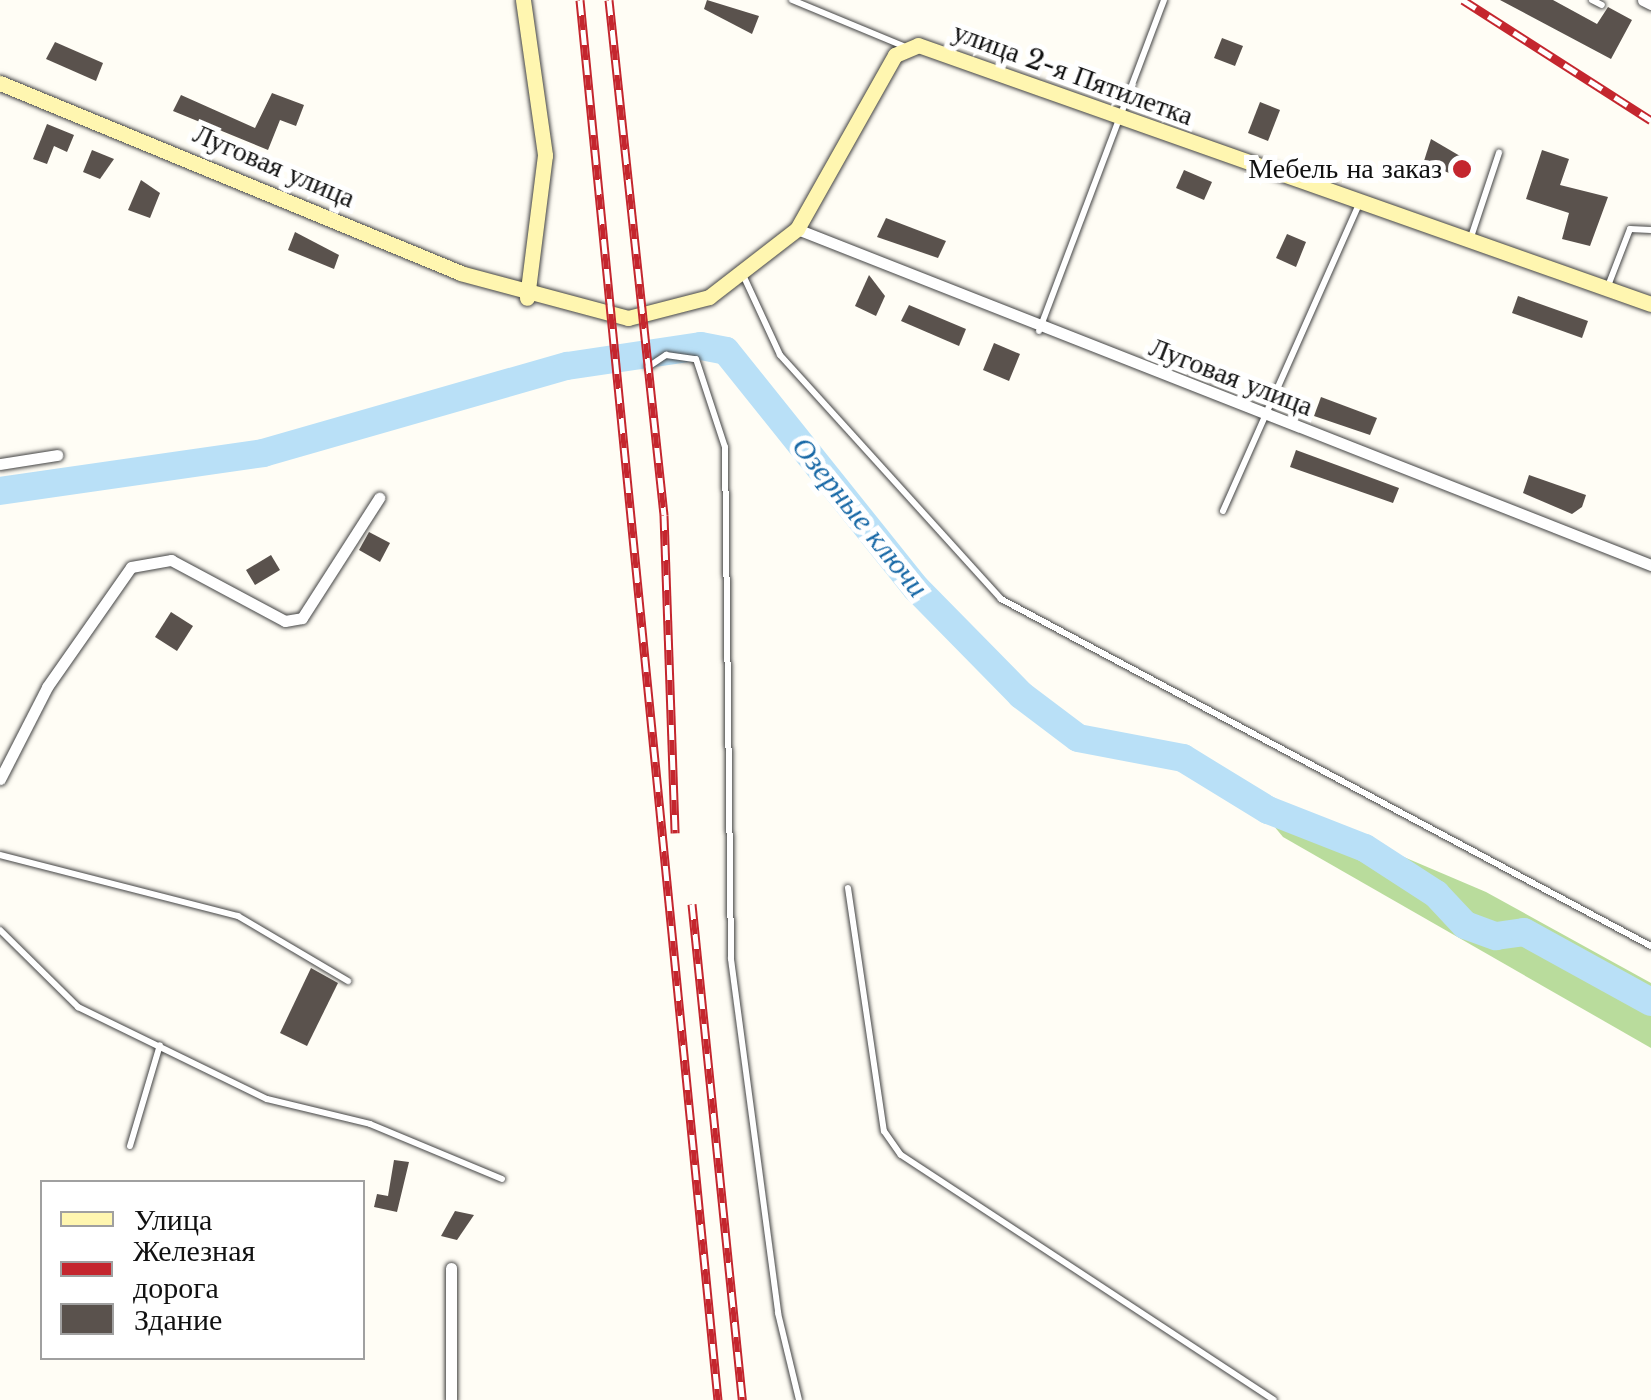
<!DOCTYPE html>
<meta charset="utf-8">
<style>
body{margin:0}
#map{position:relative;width:1651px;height:1400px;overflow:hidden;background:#fffdf5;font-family:"Libre Baskerville",serif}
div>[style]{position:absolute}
.forest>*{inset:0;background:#b9dc9c}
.river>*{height:28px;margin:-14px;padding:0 14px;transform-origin:14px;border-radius:14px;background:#b9e0f7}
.building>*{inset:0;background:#5a524d}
.roads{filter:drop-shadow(0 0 2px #444) drop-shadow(0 0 2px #444)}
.lane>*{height:6px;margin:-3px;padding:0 3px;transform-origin:3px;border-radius:3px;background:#fff}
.street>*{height:11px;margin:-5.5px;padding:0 5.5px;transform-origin:5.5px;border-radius:5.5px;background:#fff}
.secondary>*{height:15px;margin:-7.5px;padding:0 7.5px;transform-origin:7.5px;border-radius:7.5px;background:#fff6b0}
.rail>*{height:9px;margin-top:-4.5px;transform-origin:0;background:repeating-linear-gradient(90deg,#fff 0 15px,#c4262e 0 30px);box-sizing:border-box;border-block:2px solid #c4262e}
.dots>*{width:28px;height:28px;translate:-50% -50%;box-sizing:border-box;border:5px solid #fff;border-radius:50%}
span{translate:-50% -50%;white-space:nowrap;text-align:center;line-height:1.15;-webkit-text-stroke:10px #fff;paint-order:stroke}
.street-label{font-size:28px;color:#111}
.poi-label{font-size:28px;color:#111}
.right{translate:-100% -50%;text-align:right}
.water-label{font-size:30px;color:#1768a6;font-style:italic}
.legend{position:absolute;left:40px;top:1180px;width:325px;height:180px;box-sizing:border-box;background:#fff;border:2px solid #a0a0a0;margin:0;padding:12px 18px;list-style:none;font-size:30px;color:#111}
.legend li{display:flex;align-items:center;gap:20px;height:50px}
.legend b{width:50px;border:2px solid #a0a0a0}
</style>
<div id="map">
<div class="forest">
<div style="clip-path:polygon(1284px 806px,1486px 892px,1651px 983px,1651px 1048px,1283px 837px,1269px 820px)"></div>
</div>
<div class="river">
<div style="left:0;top:491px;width:266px;rotate:-8.2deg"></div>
<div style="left:263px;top:453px;width:316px;rotate:-16deg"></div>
<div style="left:567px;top:366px;width:135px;rotate:-8.5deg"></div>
<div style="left:701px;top:346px;width:25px;rotate:11deg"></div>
<div style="left:726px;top:351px;width:304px;rotate:51.3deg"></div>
<div style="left:916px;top:588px;width:150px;rotate:45.5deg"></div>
<div style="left:1021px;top:695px;width:71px;rotate:37deg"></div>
<div style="left:1078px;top:738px;width:107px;rotate:10.8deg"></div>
<div style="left:1183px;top:758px;width:100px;rotate:31.5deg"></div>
<div style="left:1268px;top:810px;width:104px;rotate:21.4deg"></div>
<div style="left:1365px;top:848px;width:85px;rotate:32.9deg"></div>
<div style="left:1436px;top:894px;width:42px;rotate:46.9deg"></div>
<div style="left:1465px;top:925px;width:33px;rotate:20deg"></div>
<div style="left:1496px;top:936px;width:28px;rotate:-8deg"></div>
<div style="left:1524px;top:932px;width:145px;rotate:28.9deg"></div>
</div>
<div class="building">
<div style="clip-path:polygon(707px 0,759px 16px,752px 34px,704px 9px)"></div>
<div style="clip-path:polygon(1500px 0,1553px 0,1597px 24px,1608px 7px,1632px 20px,1611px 59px)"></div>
<div style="clip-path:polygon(1222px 38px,1243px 46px,1235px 66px,1214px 58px)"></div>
<div style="clip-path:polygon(55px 42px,103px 63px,96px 81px,46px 59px)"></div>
<div style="clip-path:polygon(272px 93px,304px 105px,296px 126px,280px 120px,268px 150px,173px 111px,181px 95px,255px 128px)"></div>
<div style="clip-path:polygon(1260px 102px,1280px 110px,1268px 141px,1248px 133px)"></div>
<div style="clip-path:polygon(47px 124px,74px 135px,67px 152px,54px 146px,47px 164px,33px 159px)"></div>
<div style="clip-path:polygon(1431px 139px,1472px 163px,1467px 179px,1423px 164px)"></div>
<div style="clip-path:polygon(92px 150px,114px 159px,100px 179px,83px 172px)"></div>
<div style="clip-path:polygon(1542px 150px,1569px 159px,1560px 185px,1608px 197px,1590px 246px,1562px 239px,1569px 213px,1526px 199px)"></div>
<div style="clip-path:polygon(1184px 170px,1212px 182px,1204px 200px,1176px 188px)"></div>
<div style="clip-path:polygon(141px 180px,160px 193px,150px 218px,128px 210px)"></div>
<div style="clip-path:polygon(886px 218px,946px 241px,938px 258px,877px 237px)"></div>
<div style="clip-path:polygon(295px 232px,339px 255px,334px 269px,288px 250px)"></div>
<div style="clip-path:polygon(1287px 234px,1306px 242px,1296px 267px,1276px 258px)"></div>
<div style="clip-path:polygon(869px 275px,885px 296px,876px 316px,855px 306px)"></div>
<div style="clip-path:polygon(1518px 296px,1588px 321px,1582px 338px,1512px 313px)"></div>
<div style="clip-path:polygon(909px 305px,966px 329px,959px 346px,901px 321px)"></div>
<div style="clip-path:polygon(994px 343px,1020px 354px,1009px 381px,983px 370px)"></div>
<div style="clip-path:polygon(1321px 397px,1377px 418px,1370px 435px,1314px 416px)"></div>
<div style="clip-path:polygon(1296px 450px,1399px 488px,1393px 503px,1290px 467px)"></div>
<div style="clip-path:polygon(1529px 475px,1586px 495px,1582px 507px,1572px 514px,1523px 493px)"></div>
<div style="clip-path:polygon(369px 532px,390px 543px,380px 562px,359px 550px)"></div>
<div style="clip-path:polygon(271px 555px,280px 570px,255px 585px,246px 570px)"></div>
<div style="clip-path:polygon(171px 612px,193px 626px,177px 651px,155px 637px)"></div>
<div style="clip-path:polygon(311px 968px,338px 983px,307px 1046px,280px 1033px)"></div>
<div style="clip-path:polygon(394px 1160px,409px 1162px,397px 1212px,374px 1207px,377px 1194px,388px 1196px)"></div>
<div style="clip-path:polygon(455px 1211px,474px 1215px,457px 1240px,441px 1236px)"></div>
</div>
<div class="roads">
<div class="lane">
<div style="left:792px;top:0;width:120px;rotate:22.5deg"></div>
<div style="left:1592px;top:0;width:11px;rotate:27deg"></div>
<div style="left:1471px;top:237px;width:89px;rotate:-71.6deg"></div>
<div style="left:744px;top:277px;width:86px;rotate:65.2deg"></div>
<div style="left:780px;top:355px;width:329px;rotate:47.8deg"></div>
<div style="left:1001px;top:599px;width:737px;rotate:28.1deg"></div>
<div style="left:1608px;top:286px;width:61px;rotate:-68.9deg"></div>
<div style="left:1630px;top:229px;width:21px;rotate:3deg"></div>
<div style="left:1039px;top:331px;width:354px;rotate:-69.3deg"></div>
<div style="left:648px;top:367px;width:22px;rotate:-34deg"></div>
<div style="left:666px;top:355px;width:30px;rotate:8deg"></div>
<div style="left:696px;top:359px;width:93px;rotate:71.8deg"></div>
<div style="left:725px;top:447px;width:512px;rotate:89.33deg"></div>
<div style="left:731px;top:959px;width:357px;rotate:82.4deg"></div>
<div style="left:778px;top:1313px;width:89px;rotate:76.4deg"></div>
<div style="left:1223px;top:511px;width:338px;rotate:-66.1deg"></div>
<div style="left:0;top:855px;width:246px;rotate:14.4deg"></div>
<div style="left:238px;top:916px;width:128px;rotate:30.6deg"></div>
<div style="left:848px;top:888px;width:246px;rotate:81.6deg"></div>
<div style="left:884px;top:1131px;width:29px;rotate:55deg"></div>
<div style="left:901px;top:1155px;width:446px;rotate:33.3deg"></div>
<div style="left:0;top:930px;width:110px;rotate:44.6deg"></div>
<div style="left:78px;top:1007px;width:210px;rotate:26deg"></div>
<div style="left:267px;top:1099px;width:106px;rotate:13.6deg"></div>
<div style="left:370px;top:1124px;width:143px;rotate:22.6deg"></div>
<div style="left:130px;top:1146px;width:105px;rotate:-73.5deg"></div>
</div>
<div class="street">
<div style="left:1643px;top:0;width:9px;rotate:27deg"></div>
<div style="left:797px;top:229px;width:918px;rotate:21.48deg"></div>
<div style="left:0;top:464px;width:58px;rotate:-9deg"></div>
<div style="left:0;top:779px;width:103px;rotate:-62.9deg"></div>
<div style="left:47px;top:687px;width:146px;rotate:-55deg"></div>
<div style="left:131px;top:567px;width:41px;rotate:-9.9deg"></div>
<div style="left:171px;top:560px;width:129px;rotate:28.2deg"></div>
<div style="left:285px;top:621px;width:17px;rotate:-10deg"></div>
<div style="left:302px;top:618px;width:143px;rotate:-57.3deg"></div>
<div style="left:451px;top:1400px;width:132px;rotate:-90deg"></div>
</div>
<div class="secondary">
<div style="left:523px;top:0;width:157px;rotate:81.9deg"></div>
<div style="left:545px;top:155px;width:144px;rotate:97.2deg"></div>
<div style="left:0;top:83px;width:498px;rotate:22.4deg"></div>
<div style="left:460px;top:273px;width:174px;rotate:15deg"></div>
<div style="left:628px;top:318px;width:84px;rotate:-14.5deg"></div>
<div style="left:709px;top:297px;width:111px;rotate:-37.7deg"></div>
<div style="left:797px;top:229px;width:200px;rotate:-60.6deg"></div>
<div style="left:895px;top:55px;width:25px;rotate:-23deg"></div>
<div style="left:918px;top:45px;width:777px;rotate:19.46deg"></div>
</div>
</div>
<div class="rail">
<div style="left:580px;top:0;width:1407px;rotate:84.37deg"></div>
<div style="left:609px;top:0;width:518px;rotate:83.9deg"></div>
<div style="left:664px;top:515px;width:318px;rotate:88deg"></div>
<div style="left:1463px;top:0;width:223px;rotate:32.6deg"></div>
<div style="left:692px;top:904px;width:499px;rotate:84.2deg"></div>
</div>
<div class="dots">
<div style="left:1462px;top:169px;background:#c4262e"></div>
</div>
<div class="street-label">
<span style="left:1073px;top:74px;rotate:20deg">улица 2-я Пятилетка</span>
<span style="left:274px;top:166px;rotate:23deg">Луговая улица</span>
<span style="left:1231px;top:377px;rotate:21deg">Луговая улица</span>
</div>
<div class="poi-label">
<span class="right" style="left:1442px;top:169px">Мебель на заказ</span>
</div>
<div class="water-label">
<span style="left:860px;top:517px;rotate:51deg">Озерные ключи</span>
</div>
<ul class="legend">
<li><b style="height:12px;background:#fff6b0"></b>Улица</li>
<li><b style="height:12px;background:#c4262e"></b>Железная дорога</li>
<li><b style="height:28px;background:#5a524d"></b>Здание</li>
</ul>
</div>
